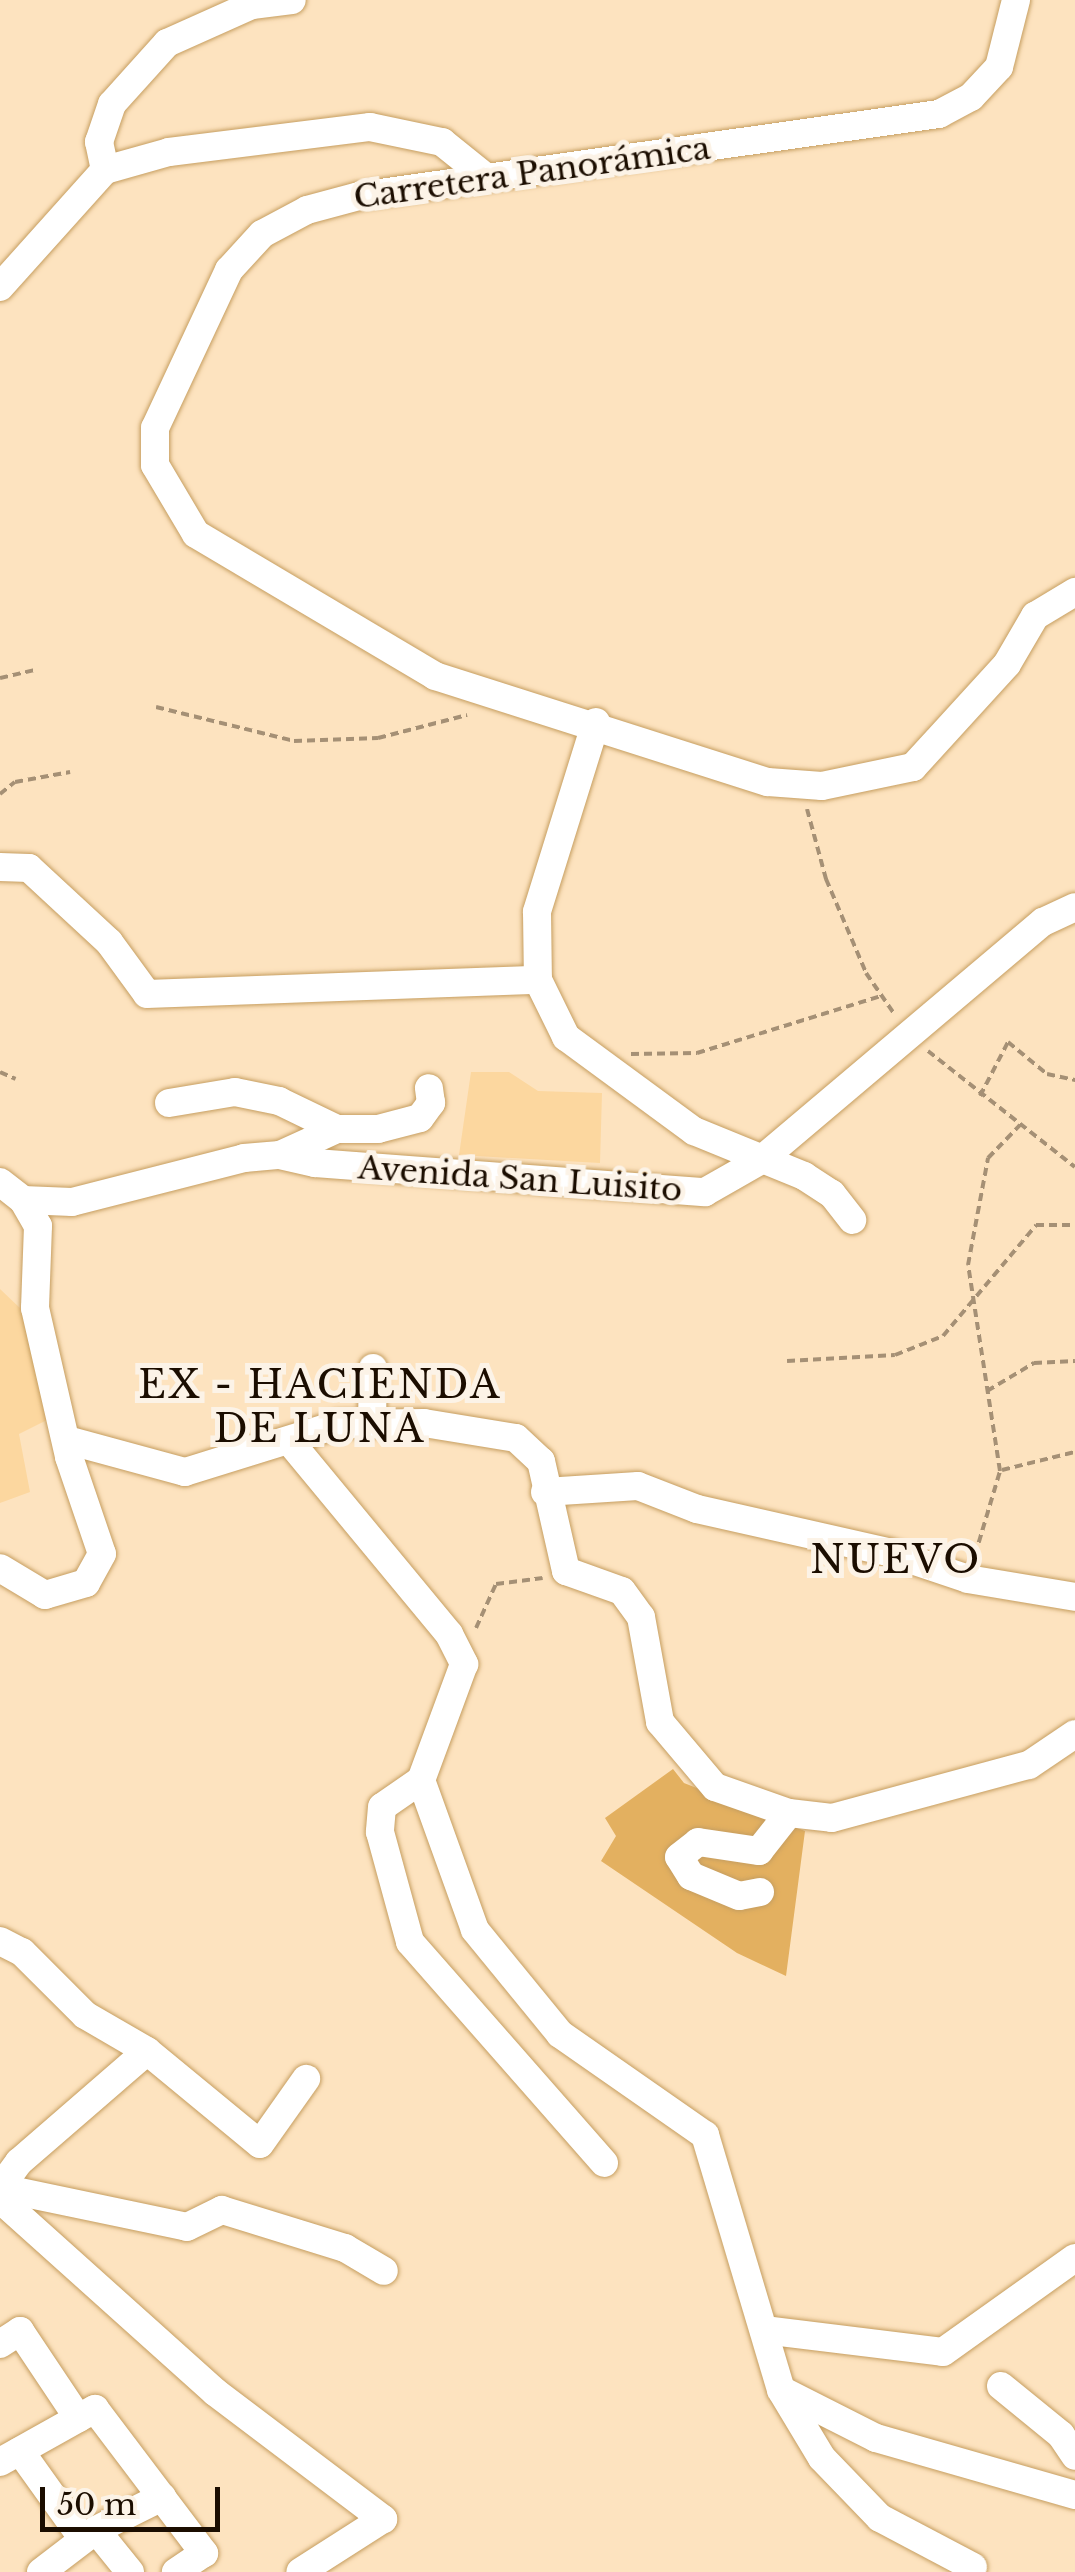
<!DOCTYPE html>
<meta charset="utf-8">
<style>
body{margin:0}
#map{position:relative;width:1075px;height:2572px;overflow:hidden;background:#fde3bf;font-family:"Libre Baskerville",serif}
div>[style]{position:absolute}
.built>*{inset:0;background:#fcd79f}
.green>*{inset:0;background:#e3b060}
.path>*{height:4px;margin-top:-2px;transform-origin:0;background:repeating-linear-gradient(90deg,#a59075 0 8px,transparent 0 13px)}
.roads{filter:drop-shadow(0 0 2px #c69e60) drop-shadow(0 0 2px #c69e60)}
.minor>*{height:28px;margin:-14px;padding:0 14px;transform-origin:14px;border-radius:14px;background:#fff}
span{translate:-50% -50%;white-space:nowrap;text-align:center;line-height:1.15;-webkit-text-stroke:10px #fcf3e7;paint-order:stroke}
.street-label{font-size:32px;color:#1b0d00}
.quarter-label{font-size:38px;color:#1b0d00;letter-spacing:2.5px}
.scale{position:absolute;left:40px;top:2487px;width:180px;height:45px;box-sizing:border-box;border:5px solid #1b0d00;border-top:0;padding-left:12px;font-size:30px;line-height:35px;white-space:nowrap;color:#1b0d00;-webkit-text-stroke:8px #fcf3e7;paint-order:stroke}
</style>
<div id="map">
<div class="built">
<div style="clip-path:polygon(471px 1072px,509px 1072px,538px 1091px,602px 1093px,600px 1163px,459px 1155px)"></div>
<div style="clip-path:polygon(0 1289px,21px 1309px,55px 1416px,19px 1434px,30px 1492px,0 1503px)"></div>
</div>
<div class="green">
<div style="clip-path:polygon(673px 1769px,684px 1783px,805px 1831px,786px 1976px,737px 1953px,601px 1861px,616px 1836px,605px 1818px)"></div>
</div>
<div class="path">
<div style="left:0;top:678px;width:35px;rotate:-13deg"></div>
<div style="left:156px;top:707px;width:142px;rotate:13.8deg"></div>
<div style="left:294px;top:741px;width:84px;rotate:-2deg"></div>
<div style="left:378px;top:738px;width:92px;rotate:-14.5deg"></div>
<div style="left:0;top:794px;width:19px;rotate:-39deg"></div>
<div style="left:15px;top:782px;width:56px;rotate:-10.3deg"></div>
<div style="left:807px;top:809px;width:73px;rotate:74.8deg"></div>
<div style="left:826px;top:879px;width:102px;rotate:66.9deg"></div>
<div style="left:866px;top:973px;width:51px;rotate:55.4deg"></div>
<div style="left:928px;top:1051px;width:187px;rotate:38.3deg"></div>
<div style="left:631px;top:1054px;width:66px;rotate:-0.9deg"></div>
<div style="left:697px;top:1053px;width:193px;rotate:-17.2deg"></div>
<div style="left:0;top:1072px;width:17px;rotate:24deg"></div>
<div style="left:980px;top:1096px;width:61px;rotate:-62.6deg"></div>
<div style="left:1008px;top:1042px;width:50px;rotate:39.4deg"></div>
<div style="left:1047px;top:1074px;width:29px;rotate:12deg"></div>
<div style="left:787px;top:1361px;width:108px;rotate:-3.2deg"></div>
<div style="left:895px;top:1355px;width:52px;rotate:-21.6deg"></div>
<div style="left:943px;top:1336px;width:145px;rotate:-50deg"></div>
<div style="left:1036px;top:1225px;width:39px"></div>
<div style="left:987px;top:1391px;width:55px;rotate:-30.8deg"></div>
<div style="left:1034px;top:1363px;width:41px;rotate:-2.8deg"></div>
<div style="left:1002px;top:1470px;width:75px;rotate:-13.9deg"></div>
<div style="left:975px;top:1555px;width:88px;rotate:-73.4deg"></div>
<div style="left:1000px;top:1471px;width:208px;rotate:-98.8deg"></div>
<div style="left:968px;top:1265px;width:109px;rotate:-79.4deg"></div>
<div style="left:988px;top:1158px;width:46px;rotate:-45.9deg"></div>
<div style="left:476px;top:1628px;width:48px;rotate:-65.6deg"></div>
<div style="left:496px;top:1584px;width:47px;rotate:-7.3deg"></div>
</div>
<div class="roads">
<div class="minor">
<div style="left:1016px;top:0;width:69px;rotate:104.2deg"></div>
<div style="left:999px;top:67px;width:41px;rotate:133deg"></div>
<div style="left:971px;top:97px;width:36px;rotate:152deg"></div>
<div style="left:939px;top:114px;width:586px;rotate:171.95deg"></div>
<div style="left:359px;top:196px;width:54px;rotate:164.9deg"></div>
<div style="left:307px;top:210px;width:51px;rotate:151.9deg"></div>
<div style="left:262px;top:234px;width:49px;rotate:132.5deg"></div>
<div style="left:229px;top:270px;width:174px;rotate:115.1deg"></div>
<div style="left:155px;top:428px;width:37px;rotate:90deg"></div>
<div style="left:155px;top:465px;width:80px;rotate:59.3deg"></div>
<div style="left:196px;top:534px;width:278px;rotate:30.7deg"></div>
<div style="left:435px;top:676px;width:349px;rotate:17.7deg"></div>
<div style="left:768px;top:782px;width:54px;rotate:4.2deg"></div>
<div style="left:822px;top:786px;width:93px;rotate:-11.8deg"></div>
<div style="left:913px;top:767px;width:139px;rotate:-47.6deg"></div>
<div style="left:1007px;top:664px;width:56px;rotate:-59.7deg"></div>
<div style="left:1035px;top:616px;width:47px;rotate:-31deg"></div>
<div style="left:105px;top:170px;width:29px;rotate:-102deg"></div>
<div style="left:99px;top:142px;width:40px;rotate:-71.1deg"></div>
<div style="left:112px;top:104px;width:82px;rotate:-48deg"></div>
<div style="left:167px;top:43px;width:93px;rotate:-24.1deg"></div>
<div style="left:252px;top:5px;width:40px;rotate:-7.1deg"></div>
<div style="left:0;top:287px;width:157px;rotate:-48.1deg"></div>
<div style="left:105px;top:170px;width:66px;rotate:-15.7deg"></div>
<div style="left:169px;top:152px;width:203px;rotate:-7.1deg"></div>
<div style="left:370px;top:127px;width:74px;rotate:11.8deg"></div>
<div style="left:442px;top:142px;width:53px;rotate:38.8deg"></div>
<div style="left:596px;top:722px;width:199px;rotate:107.3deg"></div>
<div style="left:537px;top:912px;width:68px;rotate:89.2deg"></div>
<div style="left:538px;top:980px;width:64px;rotate:63.8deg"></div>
<div style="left:566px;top:1037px;width:159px;rotate:36.3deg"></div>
<div style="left:694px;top:1131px;width:119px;rotate:22.2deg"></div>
<div style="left:804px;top:1176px;width:33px;rotate:33deg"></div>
<div style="left:832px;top:1194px;width:33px;rotate:52deg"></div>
<div style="left:0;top:867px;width:29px;rotate:2deg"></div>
<div style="left:29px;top:868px;width:109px;rotate:42.8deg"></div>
<div style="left:109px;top:942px;width:64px;rotate:53.8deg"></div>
<div style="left:147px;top:994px;width:391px;rotate:-2.1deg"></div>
<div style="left:169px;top:1103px;width:67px;rotate:-9.5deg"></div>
<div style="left:235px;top:1092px;width:45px;rotate:11.6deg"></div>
<div style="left:279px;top:1101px;width:64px;rotate:25.8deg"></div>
<div style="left:280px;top:1155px;width:63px;rotate:-24.5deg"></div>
<div style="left:337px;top:1129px;width:41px"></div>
<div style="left:378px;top:1129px;width:43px;rotate:-14.7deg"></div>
<div style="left:420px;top:1118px;width:19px;rotate:-54deg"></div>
<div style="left:431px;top:1103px;width:15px;rotate:-98deg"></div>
<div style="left:0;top:1182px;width:29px;rotate:38deg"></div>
<div style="left:23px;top:1200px;width:30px;rotate:60deg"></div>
<div style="left:38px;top:1226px;width:82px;rotate:92.1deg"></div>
<div style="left:35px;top:1308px;width:153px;rotate:77.1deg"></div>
<div style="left:69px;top:1457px;width:102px;rotate:71.2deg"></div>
<div style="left:102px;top:1554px;width:33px;rotate:119deg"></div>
<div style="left:86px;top:1583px;width:43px;rotate:163.7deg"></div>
<div style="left:45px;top:1595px;width:52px;rotate:-149deg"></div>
<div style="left:23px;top:1200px;width:49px;rotate:2.3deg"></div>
<div style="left:72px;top:1202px;width:178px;rotate:-14.3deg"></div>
<div style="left:244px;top:1158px;width:36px;rotate:-5deg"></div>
<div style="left:280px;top:1155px;width:36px;rotate:13deg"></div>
<div style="left:315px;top:1163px;width:391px;rotate:4.3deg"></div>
<div style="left:705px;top:1192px;width:64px;rotate:-29.7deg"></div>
<div style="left:761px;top:1160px;width:369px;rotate:-40.2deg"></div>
<div style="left:1043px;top:922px;width:35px;rotate:-25deg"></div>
<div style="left:372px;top:1422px;width:54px;rotate:-88.9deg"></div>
<div style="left:67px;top:1440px;width:122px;rotate:15.2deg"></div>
<div style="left:185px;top:1472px;width:161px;rotate:-17.3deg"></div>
<div style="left:339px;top:1424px;width:85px;rotate:-0.7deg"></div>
<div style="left:424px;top:1423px;width:93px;rotate:9.3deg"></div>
<div style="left:516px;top:1438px;width:34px;rotate:43deg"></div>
<div style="left:541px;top:1461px;width:113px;rotate:77.2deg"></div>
<div style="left:566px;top:1571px;width:59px;rotate:19.7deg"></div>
<div style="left:622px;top:1591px;width:32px;rotate:54deg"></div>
<div style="left:641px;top:1617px;width:107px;rotate:79.7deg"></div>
<div style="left:660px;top:1722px;width:85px;rotate:49.8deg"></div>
<div style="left:715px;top:1787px;width:78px;rotate:19.4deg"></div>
<div style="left:789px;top:1813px;width:43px;rotate:6.6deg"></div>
<div style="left:832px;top:1818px;width:204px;rotate:-15.1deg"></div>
<div style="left:1029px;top:1765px;width:55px;rotate:-34deg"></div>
<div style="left:291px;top:1443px;width:248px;rotate:50.4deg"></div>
<div style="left:449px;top:1634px;width:34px;rotate:63deg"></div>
<div style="left:464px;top:1664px;width:124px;rotate:110.3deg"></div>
<div style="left:421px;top:1780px;width:159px;rotate:70.2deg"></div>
<div style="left:475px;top:1930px;width:134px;rotate:50.7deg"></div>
<div style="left:560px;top:2034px;width:177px;rotate:34.9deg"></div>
<div style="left:705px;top:2135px;width:266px;rotate:73.4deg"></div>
<div style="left:781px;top:2390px;width:79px;rotate:58.9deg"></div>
<div style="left:822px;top:2458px;width:83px;rotate:46deg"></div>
<div style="left:880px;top:2518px;width:105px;rotate:27.8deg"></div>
<div style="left:545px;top:1492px;width:93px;rotate:-3.7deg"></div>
<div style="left:638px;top:1486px;width:63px;rotate:21.3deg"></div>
<div style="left:697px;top:1509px;width:196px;rotate:12.7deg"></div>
<div style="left:888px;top:1552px;width:84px;rotate:18.6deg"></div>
<div style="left:968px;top:1579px;width:109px;rotate:9.5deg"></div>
<div style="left:421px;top:1780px;width:47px;rotate:145.3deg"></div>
<div style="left:382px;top:1807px;width:25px;rotate:95deg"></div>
<div style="left:380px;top:1832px;width:114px;rotate:74.7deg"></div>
<div style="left:410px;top:1942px;width:294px;rotate:48.7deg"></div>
<div style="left:760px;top:1892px;width:21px;rotate:169deg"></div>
<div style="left:739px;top:1896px;width:52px;rotate:-157.4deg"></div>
<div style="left:691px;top:1876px;width:22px;rotate:-122deg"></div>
<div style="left:679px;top:1857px;width:24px;rotate:-38deg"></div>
<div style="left:698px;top:1842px;width:62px;rotate:8.4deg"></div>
<div style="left:759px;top:1851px;width:48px;rotate:-51.7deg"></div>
<div style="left:0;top:1941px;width:25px;rotate:27deg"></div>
<div style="left:22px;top:1952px;width:89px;rotate:45deg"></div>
<div style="left:85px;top:2015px;width:72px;rotate:30.1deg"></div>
<div style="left:147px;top:2051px;width:146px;rotate:39.5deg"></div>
<div style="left:260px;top:2144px;width:80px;rotate:-54.7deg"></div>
<div style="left:0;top:2188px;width:32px;rotate:-54deg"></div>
<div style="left:19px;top:2162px;width:169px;rotate:-40.9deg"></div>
<div style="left:1px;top:2188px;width:190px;rotate:11.8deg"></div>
<div style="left:187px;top:2227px;width:39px;rotate:-26deg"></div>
<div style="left:222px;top:2210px;width:129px;rotate:17.2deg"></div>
<div style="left:345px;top:2248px;width:45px;rotate:30.5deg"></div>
<div style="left:0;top:2199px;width:289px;rotate:41.9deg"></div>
<div style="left:215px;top:2392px;width:211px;rotate:37.1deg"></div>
<div style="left:383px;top:2519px;width:98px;rotate:147.4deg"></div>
<div style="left:764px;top:2330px;width:180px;rotate:7deg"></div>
<div style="left:943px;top:2352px;width:162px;rotate:-35.5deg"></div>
<div style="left:0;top:2344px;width:24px;rotate:-33deg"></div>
<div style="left:20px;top:2331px;width:105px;rotate:56.3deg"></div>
<div style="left:1001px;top:2386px;width:77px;rotate:39.2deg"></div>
<div style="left:1061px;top:2435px;width:25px;rotate:56deg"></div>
<div style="left:783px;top:2391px;width:104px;rotate:26.8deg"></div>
<div style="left:876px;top:2438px;width:207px;rotate:16deg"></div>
<div style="left:20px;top:2451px;width:108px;rotate:54.4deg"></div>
<div style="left:0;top:2462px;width:109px;rotate:-29.2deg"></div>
<div style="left:95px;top:2409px;width:181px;rotate:52.9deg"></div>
<div style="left:204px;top:2553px;width:34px;rotate:146deg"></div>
<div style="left:96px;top:2530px;width:54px;rotate:51deg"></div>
<div style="left:41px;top:2572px;width:69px;rotate:-37.4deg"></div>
<div style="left:96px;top:2530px;width:74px;rotate:-26.6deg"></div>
</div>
</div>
<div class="street-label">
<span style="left:532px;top:173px;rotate:-8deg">Carretera Panorámica</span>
<span style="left:520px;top:1179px;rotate:4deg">Avenida San Luisito</span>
</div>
<div class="quarter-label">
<span style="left:320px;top:1407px">EX - HACIENDA<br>DE LUNA</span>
<span style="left:896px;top:1560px">NUEVO</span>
</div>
<div class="scale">50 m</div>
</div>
